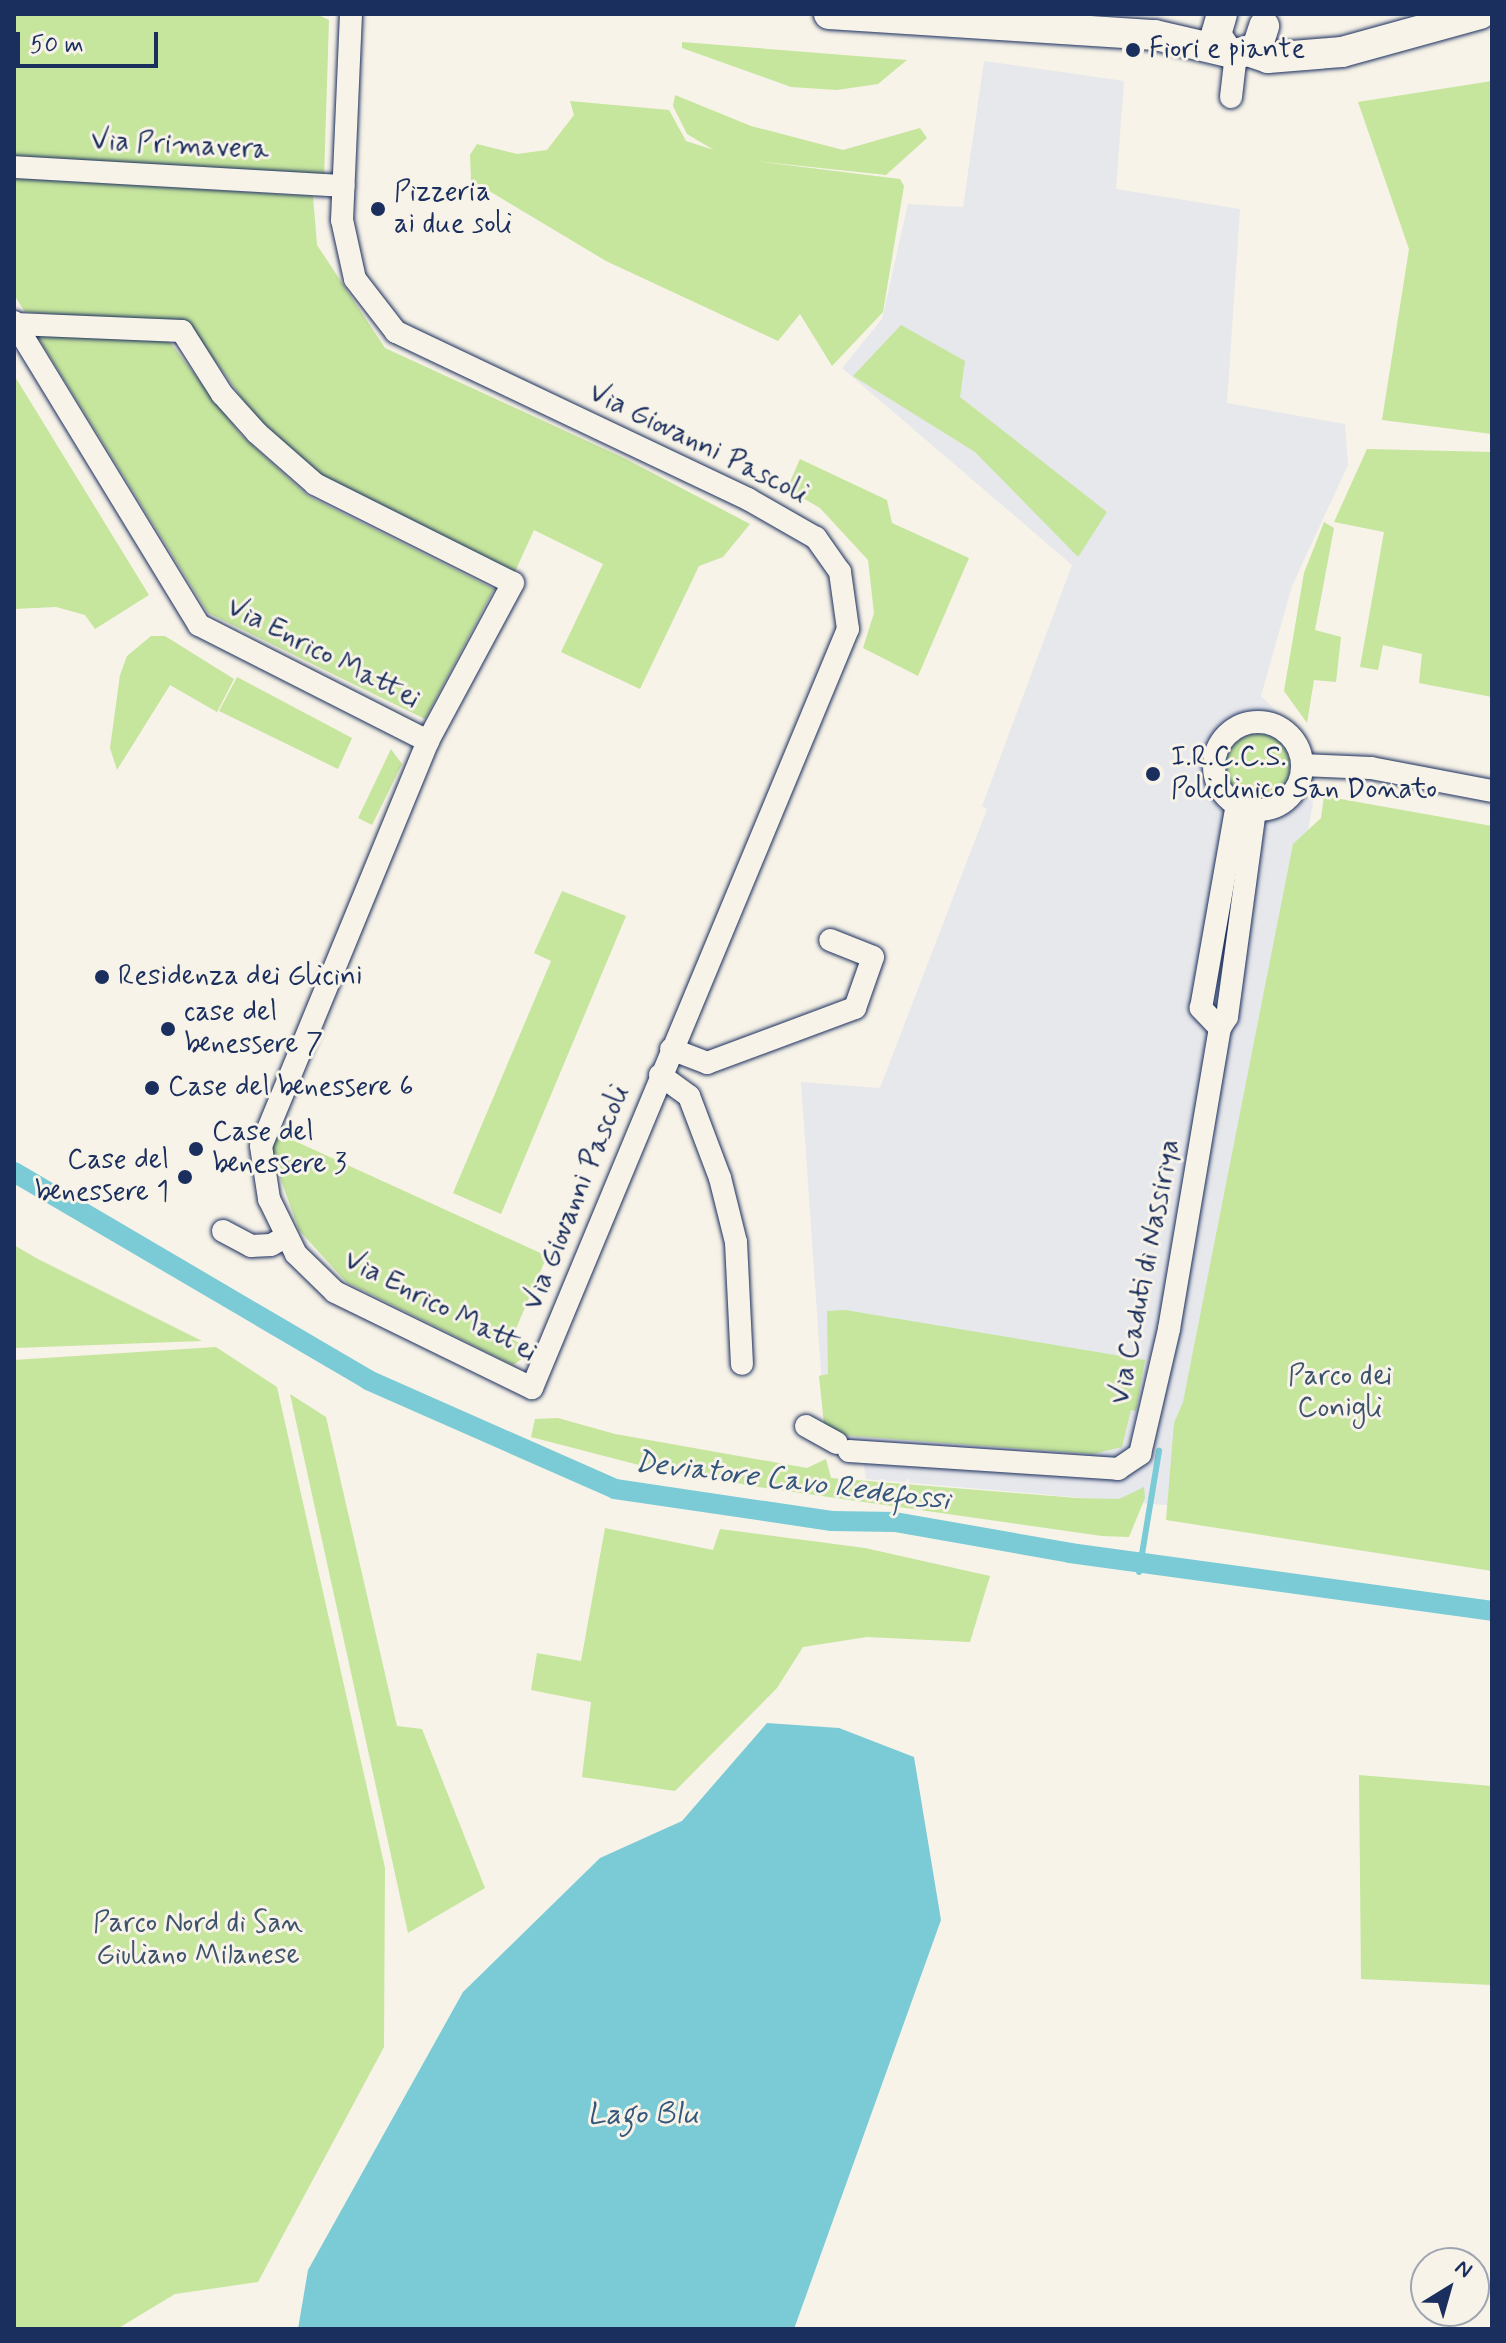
<!DOCTYPE html>
<style>
body{margin:0}
#map{position:relative;width:1506px;height:2343px;overflow:hidden;background:#f7f3e8;font-family:Mynerve,sans-serif}
div>[style]{position:absolute}
.built>*{inset:0;background:#e7e8ec}
.green>*{inset:0;background:#c6e59d}
.round{border-radius:50%}
.water>*{inset:0;background:#7bcbd7}
.stream>*{height:6px;margin:-3px;padding:0 3px;transform-origin:3px;border-radius:3px;background:#7bcbd7}
.canal>*{height:20px;margin:-10px;padding:0 10px;transform-origin:10px;border-radius:10px;background:#7bcbd7}
.roads{filter:drop-shadow(0 0 2px #1b2f5e) drop-shadow(0 0 2px #1b2f5e)}
.street>*{height:22px;margin:-11px;padding:0 11px;transform-origin:11px;border-radius:11px;background:#f7f3e8}
.street>.ring{margin:-11px;padding:0;box-sizing:content-box;background:none;border:22px solid #f7f3e8;border-radius:50%}
.secondary>*{height:30px;margin:-15px;padding:0 15px;transform-origin:15px;border-radius:15px;background:#f7f3e8}
.dots>*{width:22px;height:22px;translate:-50% -50%;box-sizing:border-box;border:4px solid #f7f3e8;border-radius:50%}
span{translate:-50% -50%;white-space:nowrap;text-align:center;line-height:1.15;-webkit-text-stroke:6px #f7f3e8;paint-order:stroke}
.poi-label{font-size:28px;color:#1b2f5e}
.left{translate:0 -50%;text-align:left}
.right{translate:-100% -50%;text-align:right}
.street-label{font-size:28px;color:#1b2f5e}
.park-label{font-size:28px;color:#3d536b}
.water-label{font-size:30px;color:#33567c;font-style:italic}
.frame{position:absolute;inset:0;border:16px solid #1b2f5e;pointer-events:none}
.north{position:absolute;left:1410px;top:2247px;width:80px;height:80px;box-sizing:border-box;background:#f7f3e8;border:2px solid #9fa5b1;border-radius:50%;rotate:37deg;font-size:22px;font-weight:700;line-height:32px;text-align:center;color:#1b2f5e}
.north::after{content:'';display:block;margin:auto;width:28px;height:36px;background:#1b2f5e;clip-path:polygon(50% 0,100% 100%,50% 72%,0 100%)}
.scale{position:absolute;left:16px;top:32px;width:142px;height:36px;box-sizing:border-box;border:4px solid #1b2f5e;border-top:0;padding-left:10px;font-size:24px;line-height:28px;white-space:nowrap;color:#1b2f5e;-webkit-text-stroke:6px #f7f3e8;paint-order:stroke}
</style>
<div id="map">
<div class="built">
<div style="clip-path:polygon(984px 61px,1124px 81px,1116px 189px,1240px 209px,1227px 403px,1345px 424px,1348px 465px,1292px 586px,1261px 696px,1304px 738px,1315px 791px,1187px 1507px,866px 1479px,861px 1449px,826px 1443px,801px 1082px,880px 1088px,987px 809px,982px 806px,1072px 565px,842px 368px,882px 319px,908px 204px,963px 207px)"></div>
</div>
<div class="green">
<div style="clip-path:polygon(14px 14px,316px 14px,329px 20px,324px 178px,14px 159px)"></div>
<div style="clip-path:polygon(682px 42px,907px 60px,878px 84px,837px 90px,791px 87px,682px 48px)"></div>
<div style="clip-path:polygon(1492px 81px,1492px 434px,1382px 420px,1409px 249px,1358px 102px)"></div>
<div style="clip-path:polygon(675px 95px,751px 126px,843px 150px,920px 128px,927px 138px,886px 175px,754px 161px,900px 179px,904px 186px,883px 312px,832px 366px,800px 314px,778px 341px,606px 261px,471px 180px,470px 155px,477px 144px,517px 154px,547px 150px,574px 115px,570px 101px,669px 110px,686px 141px,714px 150px,687px 134px,673px 106px)"></div>
<div style="clip-path:polygon(14px 178px,313px 196px,317px 245px,385px 348px,624px 458px,750px 524px,723px 557px,699px 566px,640px 689px,561px 652px,603px 564px,534px 530px,513px 576px,319px 479px,265px 431px,190px 325px,25px 312px,14px 295px)"></div>
<div style="clip-path:polygon(901px 325px,965px 361px,960px 397px,1107px 512px,1078px 557px,975px 452px,853px 376px)"></div>
<div style="clip-path:polygon(98px 333px,170px 342px,240px 434px,308px 496px,494px 589px,425px 719px,208px 613px,36px 334px)"></div>
<div style="clip-path:polygon(14px 375px,149px 595px,95px 629px,85px 615px,56px 607px,14px 609px)"></div>
<div style="clip-path:polygon(1367px 449px,1492px 452px,1492px 697px,1419px 683px,1422px 654px,1383px 645px,1378px 670px,1360px 667px,1384px 532px,1334px 522px)"></div>
<div style="clip-path:polygon(800px 459px,887px 500px,892px 523px,969px 558px,918px 676px,863px 648px,874px 613px,868px 560px,820px 508px,787px 489px)"></div>
<div style="clip-path:polygon(1324px 522px,1334px 528px,1315px 630px,1341px 637px,1336px 682px,1314px 680px,1307px 723px,1284px 691px,1304px 573px)"></div>
<div style="clip-path:polygon(151px 636px,165px 636px,234px 679px,217px 712px,170px 685px,117px 770px,110px 748px,120px 675px,127px 656px)"></div>
<div style="clip-path:polygon(237px 677px,352px 738px,338px 769px,219px 711px)"></div>
<div class="round" style="left:1226px;top:734px;width:64px;height:64px"></div>
<div style="clip-path:polygon(391px 749px,402px 764px,372px 825px,358px 818px)"></div>
<div style="clip-path:polygon(1324px 796px,1492px 826px,1492px 1571px,1166px 1520px,1174px 1423px,1183px 1402px,1293px 844px,1321px 818px)"></div>
<div style="clip-path:polygon(562px 891px,626px 916px,501px 1214px,453px 1193px,551px 961px,534px 953px)"></div>
<div style="clip-path:polygon(275px 1132px,547px 1256px,512px 1338px,527px 1349px,523px 1358px,513px 1365px,346px 1282px,299px 1230px,269px 1147px)"></div>
<div style="clip-path:polygon(14px 1245px,36px 1258px,202px 1341px,14px 1348px)"></div>
<div style="clip-path:polygon(845px 1310px,1145px 1360px,1136px 1411px,1131px 1410px,1122px 1447px,1093px 1454px,825px 1434px,819px 1376px,828px 1374px,827px 1311px)"></div>
<div style="clip-path:polygon(216px 1347px,277px 1387px,385px 1868px,384px 2047px,258px 2282px,175px 2294px,117px 2329px,14px 2329px,14px 1360px)"></div>
<div style="clip-path:polygon(290px 1394px,326px 1417px,397px 1726px,422px 1729px,485px 1888px,408px 1933px)"></div>
<div style="clip-path:polygon(558px 1418px,615px 1434px,807px 1468px,826px 1459px,831px 1478px,1077px 1498px,1119px 1499px,1144px 1487px,1145px 1498px,1129px 1537px,1102px 1536px,758px 1487px,639px 1465px,531px 1437px,535px 1419px)"></div>
<div style="clip-path:polygon(605px 1528px,713px 1550px,720px 1529px,865px 1548px,990px 1576px,970px 1642px,867px 1637px,803px 1647px,777px 1688px,675px 1791px,582px 1777px,591px 1702px,531px 1690px,537px 1653px,581px 1661px)"></div>
<div style="clip-path:polygon(1359px 1775px,1492px 1786px,1492px 1985px,1361px 1979px)"></div>
</div>
<div class="water">
<div style="clip-path:polygon(767px 1723px,839px 1728px,914px 1757px,941px 1920px,794px 2329px,298px 2329px,308px 2270px,463px 1992px,600px 1858px,682px 1821px)"></div>
</div>
<div class="stream">
<div style="left:1139px;top:1572px;width:123px;rotate:-80.6deg"></div>
</div>
<div class="canal">
<div style="left:14px;top:1172px;width:411px;rotate:30.4deg"></div>
<div style="left:368px;top:1380px;width:270px;rotate:23.8deg"></div>
<div style="left:615px;top:1489px;width:219px;rotate:8.4deg"></div>
<div style="left:832px;top:1521px;width:63px;rotate:0.9deg"></div>
<div style="left:895px;top:1522px;width:178px;rotate:10deg"></div>
<div style="left:1070px;top:1553px;width:426px;rotate:7.8deg"></div>
</div>
<div class="roads">
<div class="street">
<div style="left:1231px;top:97px;width:43px;rotate:-83.4deg"></div>
<div style="left:14px;top:167px;width:330px;rotate:3.3deg"></div>
<div style="left:14px;top:322px;width:355px;rotate:58.6deg"></div>
<div style="left:199px;top:625px;width:257px;rotate:26.9deg"></div>
<div style="left:428px;top:741px;width:438px;rotate:112.4deg"></div>
<div style="left:261px;top:1146px;width:54px;rotate:81.4deg"></div>
<div style="left:269px;top:1199px;width:61px;rotate:63.9deg"></div>
<div style="left:296px;top:1254px;width:54px;rotate:44.3deg"></div>
<div style="left:335px;top:1292px;width:219px;rotate:26deg"></div>
<div style="left:532px;top:1388px;width:822px;rotate:-67.4deg"></div>
<div style="left:848px;top:629px;width:58px;rotate:-98deg"></div>
<div style="left:840px;top:572px;width:42px;rotate:-125.2deg"></div>
<div style="left:816px;top:538px;width:78px;rotate:-150.2deg"></div>
<div style="left:748px;top:499px;width:390px;rotate:-154.6deg"></div>
<div style="left:396px;top:332px;width:67px;rotate:-127.7deg"></div>
<div style="left:355px;top:279px;width:60px;rotate:-102.4deg"></div>
<div style="left:342px;top:220px;width:206px;rotate:-87.5deg"></div>
<div style="left:15px;top:324px;width:167px;rotate:2.4deg"></div>
<div style="left:182px;top:331px;width:75px;rotate:57.6deg"></div>
<div style="left:222px;top:394px;width:52px;rotate:48.1deg"></div>
<div style="left:257px;top:433px;width:77px;rotate:41.3deg"></div>
<div style="left:315px;top:484px;width:221px;rotate:26.6deg"></div>
<div style="left:513px;top:583px;width:179px;rotate:118.3deg"></div>
<div class="ring" style="left:1214px;top:722px;width:66px;height:66px"></div>
<div style="left:1302px;top:765px;width:69px;rotate:2.5deg"></div>
<div style="left:1371px;top:768px;width:123px;rotate:10.8deg"></div>
<div style="left:1220px;top:1028px;width:28px;rotate:-134deg"></div>
<div style="left:1201px;top:1008px;width:207px;rotate:-80deg"></div>
<div style="left:671px;top:1049px;width:39px;rotate:21deg"></div>
<div style="left:707px;top:1063px;width:158px;rotate:-20.4deg"></div>
<div style="left:855px;top:1008px;width:54px;rotate:-70.6deg"></div>
<div style="left:873px;top:957px;width:46px;rotate:-158.4deg"></div>
<div style="left:660px;top:1075px;width:36px;rotate:36deg"></div>
<div style="left:689px;top:1096px;width:88px;rotate:69.3deg"></div>
<div style="left:720px;top:1178px;width:66px;rotate:76deg"></div>
<div style="left:736px;top:1242px;width:122px;rotate:87.2deg"></div>
<div style="left:223px;top:1231px;width:32px;rotate:28deg"></div>
<div style="left:251px;top:1246px;width:20px;rotate:-3deg"></div>
<div style="left:271px;top:1245px;width:18px;rotate:-29deg"></div>
<div style="left:806px;top:1426px;width:35px;rotate:29deg"></div>
<div style="left:849px;top:1451px;width:270px;rotate:3.8deg"></div>
<div style="left:1118px;top:1469px;width:27px;rotate:-34deg"></div>
<div style="left:1140px;top:1454px;width:128px;rotate:-76.9deg"></div>
<div style="left:1169px;top:1329px;width:305px;rotate:-80.4deg"></div>
<div style="left:1220px;top:1028px;width:13px;rotate:-58deg"></div>
<div style="left:1227px;top:1017px;width:210px;rotate:-82.3deg"></div>
</div>
<div class="secondary">
<div style="left:829px;top:14px;width:327px;rotate:3.7deg"></div>
<div style="left:1155px;top:35px;width:83px;rotate:13.2deg"></div>
<div style="left:1236px;top:54px;width:22px;rotate:-16deg"></div>
<div style="left:1257px;top:48px;width:23px;rotate:-72deg"></div>
<div style="left:1222px;top:14px;width:22px;rotate:106deg"></div>
<div style="left:1216px;top:35px;width:18px;rotate:56deg"></div>
<div style="left:1251px;top:52px;width:18px;rotate:19deg"></div>
<div style="left:1268px;top:58px;width:74px;rotate:-4.6deg"></div>
<div style="left:1342px;top:52px;width:143px;rotate:-15.4deg"></div>
</div>
</div>
<div class="dots">
<div style="left:1133px;top:50px;background:#1b2f5e"></div>
<div style="left:378px;top:209px;background:#1b2f5e"></div>
<div style="left:1153px;top:774px;background:#1b2f5e"></div>
<div style="left:102px;top:977px;background:#1b2f5e"></div>
<div style="left:168px;top:1029px;background:#1b2f5e"></div>
<div style="left:152px;top:1088px;background:#1b2f5e"></div>
<div style="left:196px;top:1149px;background:#1b2f5e"></div>
<div style="left:185px;top:1177px;background:#1b2f5e"></div>
</div>
<div class="poi-label">
<span class="left" style="left:1149px;top:50px">Fiori e piante</span>
<span class="left" style="left:394px;top:209px">Pizzeria<br>ai due soli</span>
<span class="left" style="left:1171px;top:774px">I.R.C.C.S.<br>Policlinico San Donato</span>
<span class="left" style="left:118px;top:977px">Residenza dei Glicini</span>
<span class="left" style="left:184px;top:1029px">case del<br>benessere 7</span>
<span class="left" style="left:168px;top:1088px">Case del benessere 6</span>
<span class="left" style="left:212px;top:1149px">Case del<br>benessere 3</span>
<span class="right" style="left:169px;top:1177px">Case del<br>benessere 1</span>
</div>
<div class="street-label">
<span style="left:180px;top:146px;rotate:3deg">Via Primavera</span>
<span style="left:698px;top:444px;rotate:26deg">Via Giovanni Pascoli</span>
<span style="left:323px;top:654px;rotate:27deg">Via Enrico Mattei</span>
<span style="left:577px;top:1198px;rotate:-68deg">Via Giovanni Pascoli</span>
<span style="left:1146px;top:1272px;rotate:-79deg">Via Caduti di Nassiriya</span>
<span style="left:440px;top:1307px;rotate:27deg">Via Enrico Mattei</span>
</div>
<div class="park-label">
<span style="left:1340px;top:1393px">Parco dei<br>Conigli</span>
<span style="left:198px;top:1940px">Parco Nord di San<br>Giuliano Milanese</span>
</div>
<div class="water-label">
<span style="left:792px;top:1482px;rotate:7deg">Deviatore Cavo Redefossi</span>
<span style="left:643px;top:2115px">Lago Blu</span>
</div>
<div class="frame"></div>
<div class="north">N</div>
<div class="scale">50 m</div>
</div>
